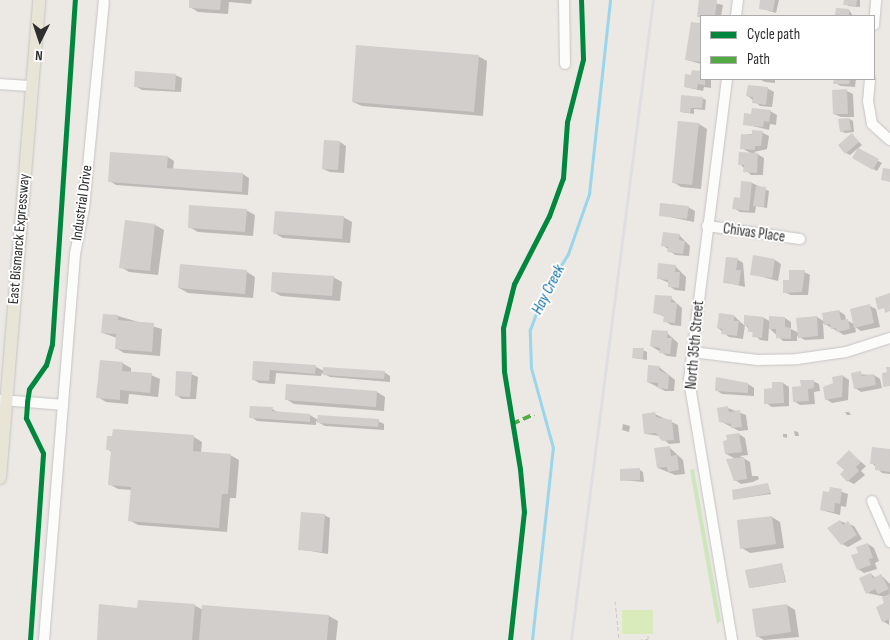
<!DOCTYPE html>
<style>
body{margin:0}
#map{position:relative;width:890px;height:640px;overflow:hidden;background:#ece8e4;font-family:"Sofia Sans Condensed",sans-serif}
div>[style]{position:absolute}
.green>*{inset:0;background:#cee6be}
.pitch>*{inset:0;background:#d9eabb}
.shadow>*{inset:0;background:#0003}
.stream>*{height:2.5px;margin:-1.25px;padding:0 1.25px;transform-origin:1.25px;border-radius:1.25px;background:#99d6ec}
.building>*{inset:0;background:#d1cecb}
.path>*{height:1px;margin-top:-0.5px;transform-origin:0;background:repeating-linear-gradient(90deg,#c9c9c8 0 4px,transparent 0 6.5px)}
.roads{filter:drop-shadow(0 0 1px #c5c4c5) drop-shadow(0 0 1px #c5c4c5)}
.minor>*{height:10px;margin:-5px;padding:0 5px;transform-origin:5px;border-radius:5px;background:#fcfcfb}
.major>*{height:12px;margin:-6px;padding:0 6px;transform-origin:6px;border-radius:6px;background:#e8e4d6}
.rail>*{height:2.5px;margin:-1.25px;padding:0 1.25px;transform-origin:1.25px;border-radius:1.25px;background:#dfdfe1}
.quiet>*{height:4px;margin-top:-2px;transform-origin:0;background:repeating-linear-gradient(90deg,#54ab44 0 8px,transparent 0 12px)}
.cycleway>*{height:5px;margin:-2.5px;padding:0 2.5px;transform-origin:2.5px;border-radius:2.5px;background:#00873e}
span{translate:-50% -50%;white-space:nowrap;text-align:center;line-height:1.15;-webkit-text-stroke:4px #fff;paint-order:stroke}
.street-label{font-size:15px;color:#2e2e2e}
.water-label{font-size:16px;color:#0d6fa3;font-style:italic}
.legend{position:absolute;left:700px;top:15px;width:175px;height:65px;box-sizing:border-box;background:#fff;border:1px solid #ababab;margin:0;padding:6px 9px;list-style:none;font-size:15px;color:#2e2e2e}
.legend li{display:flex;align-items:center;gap:10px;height:25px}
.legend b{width:25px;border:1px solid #ababab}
.north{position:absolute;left:15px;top:15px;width:50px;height:50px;-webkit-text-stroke:4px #fff;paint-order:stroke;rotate:184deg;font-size:14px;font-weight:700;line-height:20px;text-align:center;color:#2e2e2e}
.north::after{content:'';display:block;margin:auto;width:18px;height:22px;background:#2e2e2e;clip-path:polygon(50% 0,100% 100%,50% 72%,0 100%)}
</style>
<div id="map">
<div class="green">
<div style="clip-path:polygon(694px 469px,721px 621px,717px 624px,690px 470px)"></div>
</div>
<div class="pitch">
<div style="clip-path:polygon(622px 610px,653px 610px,653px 634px,622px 634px)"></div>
</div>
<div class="shadow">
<div style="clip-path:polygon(190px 0,252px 0,251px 4px,229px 2px,228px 14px,198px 12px,190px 7px)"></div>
<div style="clip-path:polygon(701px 0,723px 5px,721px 16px,698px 16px)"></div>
<div style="clip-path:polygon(762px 0,779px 0,776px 13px,760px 8px)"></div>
<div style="clip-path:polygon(845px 0,860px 0,860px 7px,848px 6px)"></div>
<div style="clip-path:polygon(837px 9px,849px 10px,853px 16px,837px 16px)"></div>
<div style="clip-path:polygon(692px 23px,701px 24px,701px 64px,687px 60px)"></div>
<div style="clip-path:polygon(478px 56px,487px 61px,483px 116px,362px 106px,353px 102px)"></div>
<div style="clip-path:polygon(693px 71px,701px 72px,701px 79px,711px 79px,711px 88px,704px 87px,703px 91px,685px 87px)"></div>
<div style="clip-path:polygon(175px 75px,182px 78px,181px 92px,142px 90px,135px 86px)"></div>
<div style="clip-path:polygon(759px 79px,775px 79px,775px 83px,765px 82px)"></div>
<div style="clip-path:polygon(835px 79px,856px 79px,855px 87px,841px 86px,835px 83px)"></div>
<div style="clip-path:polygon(767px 88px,774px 92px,772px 107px,760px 106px,748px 96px)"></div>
<div style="clip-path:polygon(847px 91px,853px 94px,854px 117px,841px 117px,834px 114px)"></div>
<div style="clip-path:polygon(702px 98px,706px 100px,705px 110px,694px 109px,694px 114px,681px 112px)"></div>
<div style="clip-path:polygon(770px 111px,777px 115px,776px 125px,770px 124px,769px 130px,744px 124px,752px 115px)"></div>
<div style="clip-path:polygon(848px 118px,853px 121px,854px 132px,845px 133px,841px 131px)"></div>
<div style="clip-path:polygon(699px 124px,707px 129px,701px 189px,681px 187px,673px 182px)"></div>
<div style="clip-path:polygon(763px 133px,769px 136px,767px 149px,754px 152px,764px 158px,763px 175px,751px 175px,740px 164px,752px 154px,742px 148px,743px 135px)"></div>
<div style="clip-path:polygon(852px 135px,862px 145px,850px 155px,846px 153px)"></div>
<div style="clip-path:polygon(340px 142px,346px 146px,344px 173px,330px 172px,323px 169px)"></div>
<div style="clip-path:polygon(858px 150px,882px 163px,877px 171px,854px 158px)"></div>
<div style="clip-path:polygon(168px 157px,174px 161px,173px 169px,243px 174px,249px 178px,248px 195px,116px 185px,110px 181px)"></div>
<div style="clip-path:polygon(752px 183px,769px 191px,767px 208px,756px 206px,755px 213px,740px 212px,734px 208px)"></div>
<div style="clip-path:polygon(688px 207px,695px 211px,694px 222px,660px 215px)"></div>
<div style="clip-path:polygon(246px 210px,255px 215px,253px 236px,198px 232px,189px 227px)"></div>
<div style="clip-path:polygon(343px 217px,352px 222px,350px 243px,283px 238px,274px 233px)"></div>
<div style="clip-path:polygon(126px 222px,155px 225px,164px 230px,158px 275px,129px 272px,121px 267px)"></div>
<div style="clip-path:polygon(679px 235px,690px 246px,689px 256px,675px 255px,663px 245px)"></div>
<div style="clip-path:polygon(737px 259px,743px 263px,745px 287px,724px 282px)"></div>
<div style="clip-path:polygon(775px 260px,781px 264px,778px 281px,752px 274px)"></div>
<div style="clip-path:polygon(675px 266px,686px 277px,685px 291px,675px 290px,669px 286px,669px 283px,658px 278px)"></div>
<div style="clip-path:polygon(247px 272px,255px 277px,253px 298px,188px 293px,179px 288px)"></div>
<div style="clip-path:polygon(804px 272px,810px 275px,808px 295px,791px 295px,784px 292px,790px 282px)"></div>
<div style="clip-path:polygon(333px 277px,342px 282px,340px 301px,281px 296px,272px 291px)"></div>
<div style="clip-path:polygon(671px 298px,682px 308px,681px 326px,671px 325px,665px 321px,665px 317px,654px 312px)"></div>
<div style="clip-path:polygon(870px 306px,876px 309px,880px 327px,861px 331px,855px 327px,856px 332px,844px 335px,823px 323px,824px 339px,805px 340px,797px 336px,797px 341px,783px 341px,769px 328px,768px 341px,760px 340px,745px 325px,743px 339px,729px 337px,718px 328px,720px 314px,734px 316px,745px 326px,745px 316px,764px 318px,771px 322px,785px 318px,791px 322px,791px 329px,799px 333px,817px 317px,825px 322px,839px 311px,845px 315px,846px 320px,854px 324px)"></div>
<div style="clip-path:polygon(118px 316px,162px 329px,160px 356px,124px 353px,116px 348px,117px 338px,103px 333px)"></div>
<div style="clip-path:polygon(667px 333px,678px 343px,676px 357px,667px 356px,651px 346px)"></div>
<div style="clip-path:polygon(643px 350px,647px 352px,647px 360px,634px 358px)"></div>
<div style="clip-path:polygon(254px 362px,316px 367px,324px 371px,384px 372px,390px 376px,390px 382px,330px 377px,322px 373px,321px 376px,276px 373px,275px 384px,259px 383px,253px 379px)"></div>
<div style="clip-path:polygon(122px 363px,131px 368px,131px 373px,151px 375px,160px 379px,158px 397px,129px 394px,128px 404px,106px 402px,98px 397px)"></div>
<div style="clip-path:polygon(659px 367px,675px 380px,674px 391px,665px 391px,648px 382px)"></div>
<div style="clip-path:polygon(191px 374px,198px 377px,196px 399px,182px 399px,176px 395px)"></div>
<div style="clip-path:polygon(852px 374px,874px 375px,880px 379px,882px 388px,861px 392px,855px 388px)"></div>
<div style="clip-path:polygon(843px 376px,849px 380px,848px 400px,832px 403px,826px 399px)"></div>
<div style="clip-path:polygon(813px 381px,819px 384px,820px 391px,814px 392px,815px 404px,800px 405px,794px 401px,802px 388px)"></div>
<div style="clip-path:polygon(783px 383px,789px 387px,789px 406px,772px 407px,766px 403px,773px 390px)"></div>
<div style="clip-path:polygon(748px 384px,754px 388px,754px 396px,722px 394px,716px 390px)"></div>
<div style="clip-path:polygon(287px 385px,377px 392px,385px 397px,384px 411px,294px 404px,286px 399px)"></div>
<div style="clip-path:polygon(728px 408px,746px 415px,748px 430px,739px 431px,720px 421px)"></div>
<div style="clip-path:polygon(272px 409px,279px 413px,310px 415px,318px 420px,378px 421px,384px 424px,384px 430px,325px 426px,316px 421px,316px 425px,257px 421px,251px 417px)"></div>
<div style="clip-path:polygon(845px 412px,849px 412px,851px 415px,847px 415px)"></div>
<div style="clip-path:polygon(655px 414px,678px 425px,680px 443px,669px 444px,660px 436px,646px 434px)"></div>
<div style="clip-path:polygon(623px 424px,630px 426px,629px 432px,622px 430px)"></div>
<div style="clip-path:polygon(794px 431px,798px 432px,799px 436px,795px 436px)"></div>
<div style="clip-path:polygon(739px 434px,745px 438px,748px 455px,740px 456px,750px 462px,752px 476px,758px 476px,759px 479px,753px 482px,741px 484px,735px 480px,736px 459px,726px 454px)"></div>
<div style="clip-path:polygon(783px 434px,787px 434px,787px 438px,783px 437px)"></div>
<div style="clip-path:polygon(194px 437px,202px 442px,201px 453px,230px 455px,239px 460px,236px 498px,230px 498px,227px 532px,138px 525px,129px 520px,132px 490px,118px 489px,109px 484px,112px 452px,107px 449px)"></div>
<div style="clip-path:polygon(669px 447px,683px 460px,685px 474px,675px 475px,658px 468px)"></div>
<div style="clip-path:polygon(890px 450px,890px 474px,882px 473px,872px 463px)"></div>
<div style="clip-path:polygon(849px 452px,866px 466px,861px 471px,865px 475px,854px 484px,848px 481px,845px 470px)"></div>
<div style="clip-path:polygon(640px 470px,643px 472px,644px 482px,621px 480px)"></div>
<div style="clip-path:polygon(768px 485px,771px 494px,735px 499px)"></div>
<div style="clip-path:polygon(831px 488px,848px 494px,846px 507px,841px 506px,840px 515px,821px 510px)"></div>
<div style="clip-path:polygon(324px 515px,330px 518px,328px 554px,299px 549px)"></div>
<div style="clip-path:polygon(772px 517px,780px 522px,784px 548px,750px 553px,742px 548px)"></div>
<div style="clip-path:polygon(840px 521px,854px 526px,862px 539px,848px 547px,842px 544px)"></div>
<div style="clip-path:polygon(868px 544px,874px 548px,879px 561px,875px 563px,877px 569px,864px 573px,858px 569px)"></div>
<div style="clip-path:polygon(782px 565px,786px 582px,750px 588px)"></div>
<div style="clip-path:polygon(871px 574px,876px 578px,881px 575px,890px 584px,889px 625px,883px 621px,886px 597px,867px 593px)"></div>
<div style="clip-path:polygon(194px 605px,203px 610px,203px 606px,329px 616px,338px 621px,336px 640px,98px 640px,138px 609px)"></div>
<div style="clip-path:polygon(787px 605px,795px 610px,799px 637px,764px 640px,757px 636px)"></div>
</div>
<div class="stream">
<div style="left:532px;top:640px;width:193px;rotate:-83.8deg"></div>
<div style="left:553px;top:448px;width:83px;rotate:-105.4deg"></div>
<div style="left:531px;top:368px;width:38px;rotate:-92deg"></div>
<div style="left:530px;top:330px;width:38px;rotate:-70deg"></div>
<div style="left:543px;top:294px;width:47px;rotate:-58deg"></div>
<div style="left:568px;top:254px;width:64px;rotate:-70.7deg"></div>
<div style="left:589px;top:194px;width:195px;rotate:-83.8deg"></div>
</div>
<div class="building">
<div style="clip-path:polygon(189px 0,221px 0,220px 10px,189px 8px)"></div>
<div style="clip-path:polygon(699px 0,717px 0,715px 16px,697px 17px)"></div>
<div style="clip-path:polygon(760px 0,775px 0,773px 11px,759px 9px)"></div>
<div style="clip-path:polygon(844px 0,857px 0,856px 6px,843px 5px)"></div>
<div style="clip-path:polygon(836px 8px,849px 9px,849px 16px,835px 16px)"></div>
<div style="clip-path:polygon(691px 22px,701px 23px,701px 62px,685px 60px)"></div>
<div style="clip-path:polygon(356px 45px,479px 55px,474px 112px,352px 102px)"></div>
<div style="clip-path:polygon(692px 70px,701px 71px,701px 79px,705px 79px,705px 85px,698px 84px,697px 89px,684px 87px,685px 74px,691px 75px)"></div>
<div style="clip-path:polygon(135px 71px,176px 74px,175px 90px,134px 87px)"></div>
<div style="clip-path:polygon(834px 79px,850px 79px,849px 84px,833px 84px)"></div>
<div style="clip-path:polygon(748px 85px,768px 87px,766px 105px,752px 103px,753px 97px,746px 96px)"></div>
<div style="clip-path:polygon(847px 89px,848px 114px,833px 114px,832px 90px)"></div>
<div style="clip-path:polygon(681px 95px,703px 97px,702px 108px,691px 108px,690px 113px,680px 112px)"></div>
<div style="clip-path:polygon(752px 108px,771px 110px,769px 122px,764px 121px,763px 127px,743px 125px,744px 113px,751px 114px)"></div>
<div style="clip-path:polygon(849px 118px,851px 130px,840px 132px,838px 119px)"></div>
<div style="clip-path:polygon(678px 121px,699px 123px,692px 185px,672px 183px)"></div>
<div style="clip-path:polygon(752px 130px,763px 131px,761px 146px,755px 146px,755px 150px,740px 149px,741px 134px,752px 135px)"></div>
<div style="clip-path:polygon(852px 133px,859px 142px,845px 154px,838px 145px)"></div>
<div style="clip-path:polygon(324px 140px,340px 141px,338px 170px,322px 169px)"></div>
<div style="clip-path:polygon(858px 148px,879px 159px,873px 170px,852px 158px)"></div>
<div style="clip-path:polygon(110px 152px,168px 156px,167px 168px,243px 173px,242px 192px,108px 182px)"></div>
<div style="clip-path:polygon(739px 152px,758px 153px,757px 173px,743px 172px,744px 165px,738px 165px)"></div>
<div style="clip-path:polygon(883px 168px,890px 169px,890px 182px,881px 180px)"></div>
<div style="clip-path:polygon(741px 181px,752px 182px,749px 211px,732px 209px,734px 197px,740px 198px)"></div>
<div style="clip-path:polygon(756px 186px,766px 187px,764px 207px,753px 206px)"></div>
<div style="clip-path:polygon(660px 203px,689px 206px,687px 219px,659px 216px)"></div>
<div style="clip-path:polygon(189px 205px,247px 209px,245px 232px,188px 228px)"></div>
<div style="clip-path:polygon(275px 211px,344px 216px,342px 239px,273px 234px)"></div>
<div style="clip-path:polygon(125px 220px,155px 224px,150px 271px,119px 268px)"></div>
<div style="clip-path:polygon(663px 232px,680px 234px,679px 240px,685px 241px,683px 254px,667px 252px,668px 247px,661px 246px)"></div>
<div style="clip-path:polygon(753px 255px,775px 259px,772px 278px,750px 275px)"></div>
<div style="clip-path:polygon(726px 257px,738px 258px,736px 270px,741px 270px,739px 285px,723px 283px)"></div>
<div style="clip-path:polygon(658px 263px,676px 265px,675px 272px,680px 272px,679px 288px,668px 287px,668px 280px,657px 279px)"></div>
<div style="clip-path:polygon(180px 264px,247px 270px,245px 294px,178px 288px)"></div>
<div style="clip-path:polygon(789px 270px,805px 270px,802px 292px,783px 293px,783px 280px,789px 280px)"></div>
<div style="clip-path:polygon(272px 272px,334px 276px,332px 296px,271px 292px)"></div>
<div style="clip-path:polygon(890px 293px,890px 311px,885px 313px,884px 308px,878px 310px,875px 298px)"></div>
<div style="clip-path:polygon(655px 295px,672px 296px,671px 302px,677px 303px,675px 323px,663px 322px,664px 316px,653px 313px)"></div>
<div style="clip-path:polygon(870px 304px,874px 323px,854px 328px,850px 309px)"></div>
<div style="clip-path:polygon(839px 310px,841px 320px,848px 319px,850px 329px,837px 332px,836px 328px,831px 329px,830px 324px,824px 325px,822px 313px)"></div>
<div style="clip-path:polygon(719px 313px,734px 315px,734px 321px,739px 321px,737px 336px,721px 334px,722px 329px,717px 328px)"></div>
<div style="clip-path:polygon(103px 314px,118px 315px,118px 320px,154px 323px,152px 352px,115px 349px,116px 334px,101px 333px)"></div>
<div style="clip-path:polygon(744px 315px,764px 317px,762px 338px,752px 337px,753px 332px,748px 332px,748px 326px,744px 326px)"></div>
<div style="clip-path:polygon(769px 316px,785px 317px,785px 327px,791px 328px,791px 339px,776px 338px,776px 329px,769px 329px)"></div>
<div style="clip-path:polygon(817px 316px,818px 336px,798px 338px,796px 318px)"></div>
<div style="clip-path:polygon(652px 330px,668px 331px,667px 338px,672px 338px,670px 354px,659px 353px,660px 348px,650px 346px)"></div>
<div style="clip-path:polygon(633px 348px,644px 348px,643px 359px,632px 358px)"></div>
<div style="clip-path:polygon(100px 360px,123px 362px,122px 371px,152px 373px,150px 393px,120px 390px,120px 400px,96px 398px)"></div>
<div style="clip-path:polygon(253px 361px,316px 365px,315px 374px,270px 370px,269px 381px,252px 380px)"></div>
<div style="clip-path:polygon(648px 365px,660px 366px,659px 370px,669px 375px,668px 389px,658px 388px,658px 383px,647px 382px)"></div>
<div style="clip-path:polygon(323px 367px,385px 371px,384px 379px,323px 375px)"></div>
<div style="clip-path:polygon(886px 367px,890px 367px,890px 386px,883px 387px,882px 373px,887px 372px)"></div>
<div style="clip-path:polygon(176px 371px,192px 372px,190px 397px,175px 396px)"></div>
<div style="clip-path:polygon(861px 371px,862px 376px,874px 374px,876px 385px,854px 389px,851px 373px)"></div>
<div style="clip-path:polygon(843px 375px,842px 397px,825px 400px,823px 387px,833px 383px,832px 377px)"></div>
<div style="clip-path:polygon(716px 377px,748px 383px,748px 393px,715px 391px)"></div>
<div style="clip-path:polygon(800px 380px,814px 380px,814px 388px,808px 389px,809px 401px,793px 402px,792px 387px,801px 386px)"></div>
<div style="clip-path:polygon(772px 382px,783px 382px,784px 403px,764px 404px,764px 389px,772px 388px)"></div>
<div style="clip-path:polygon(286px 384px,377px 391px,376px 407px,285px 400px)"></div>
<div style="clip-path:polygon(250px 406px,273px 407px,272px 411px,310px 414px,310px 422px,249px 418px)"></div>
<div style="clip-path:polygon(728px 406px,729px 412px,740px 410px,742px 427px,731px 428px,731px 424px,719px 422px,717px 408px)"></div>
<div style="clip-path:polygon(655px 412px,656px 417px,672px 420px,674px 440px,662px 441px,656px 433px,644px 434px,642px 414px)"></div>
<div style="clip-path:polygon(318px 415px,379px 419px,378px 427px,317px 423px)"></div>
<div style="clip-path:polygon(113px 429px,194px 435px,193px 451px,231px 454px,228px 494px,222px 494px,219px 528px,128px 521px,131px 487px,108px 485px,111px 450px,106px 450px,107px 436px,112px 436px)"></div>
<div style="clip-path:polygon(739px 433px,742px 452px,725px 454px,723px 441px,727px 440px,726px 435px)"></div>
<div style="clip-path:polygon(670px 446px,671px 456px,677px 455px,679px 470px,668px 472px,667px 467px,657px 468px,654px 448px)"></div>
<div style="clip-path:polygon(872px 447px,890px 449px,890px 472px,875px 470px,875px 464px,870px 464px)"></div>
<div style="clip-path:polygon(849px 450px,861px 462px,856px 467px,859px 471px,847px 482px,840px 474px,844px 470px,836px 463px)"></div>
<div style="clip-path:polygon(744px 457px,747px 479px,734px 481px,726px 459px)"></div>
<div style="clip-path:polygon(640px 468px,640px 480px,620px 481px,620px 469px)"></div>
<div style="clip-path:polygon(768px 483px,770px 493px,733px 500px,732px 490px)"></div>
<div style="clip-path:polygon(830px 487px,842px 489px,840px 504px,835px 503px,834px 512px,820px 510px,823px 491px,829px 492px)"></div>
<div style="clip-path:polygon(301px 512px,325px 514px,322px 552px,298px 550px)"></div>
<div style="clip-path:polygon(772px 516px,776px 544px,740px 549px,737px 520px)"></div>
<div style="clip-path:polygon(840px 520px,843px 525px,848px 521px,857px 535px,841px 545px,827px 528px)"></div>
<div style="clip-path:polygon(868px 543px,873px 558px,869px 559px,871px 565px,857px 570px,851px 555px,858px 553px,856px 547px)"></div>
<div style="clip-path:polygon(782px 563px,785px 582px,749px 588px,745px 570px)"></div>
<div style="clip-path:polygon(871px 573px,873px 578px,881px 574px,889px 589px,878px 594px,875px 589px,866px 594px,859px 578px)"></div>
<div style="clip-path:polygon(890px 594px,890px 619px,882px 622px,876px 607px,884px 603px,882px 597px)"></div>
<div style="clip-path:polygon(138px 600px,195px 604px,192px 640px,97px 640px,99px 604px,137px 608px)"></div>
<div style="clip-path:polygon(787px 604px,791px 632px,756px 637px,752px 609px)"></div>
<div style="clip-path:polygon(202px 605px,329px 615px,327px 640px,199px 640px)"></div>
</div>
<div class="path">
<div style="left:615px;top:601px;width:39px;rotate:84deg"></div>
<div style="left:639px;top:640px;width:9px;rotate:-6deg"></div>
<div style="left:648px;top:639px;width:5px;rotate:-90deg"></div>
</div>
<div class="roads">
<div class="minor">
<div style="left:564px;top:0;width:64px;rotate:89.1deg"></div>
<div style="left:736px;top:16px;width:16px;rotate:-83deg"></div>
<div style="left:874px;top:25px;width:25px;rotate:-85deg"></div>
<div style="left:727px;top:79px;width:303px;rotate:97.2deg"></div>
<div style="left:689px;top:380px;width:264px;rotate:80.6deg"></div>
<div style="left:870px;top:79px;width:22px;rotate:95deg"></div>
<div style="left:868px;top:101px;width:23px;rotate:80deg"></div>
<div style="left:872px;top:124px;width:24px;rotate:42deg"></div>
<div style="left:0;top:84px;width:32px;rotate:4deg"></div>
<div style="left:707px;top:226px;width:94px;rotate:8deg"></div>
<div style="left:692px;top:352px;width:66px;rotate:6.9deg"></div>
<div style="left:758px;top:360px;width:39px;rotate:-1deg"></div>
<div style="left:797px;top:359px;width:49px;rotate:-8.1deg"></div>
<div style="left:846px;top:352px;width:46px;rotate:-17.7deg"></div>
<div style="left:0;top:400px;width:63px;rotate:4.5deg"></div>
<div style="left:872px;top:501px;width:45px;rotate:66.3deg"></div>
<div style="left:44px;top:640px;width:387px;rotate:-85.4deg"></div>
<div style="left:75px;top:254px;width:47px;rotate:-78.9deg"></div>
<div style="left:84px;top:208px;width:207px;rotate:-84.5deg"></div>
</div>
<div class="major">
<div style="left:0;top:478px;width:480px;rotate:-85.3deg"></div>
</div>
</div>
<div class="rail">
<div style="left:571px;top:640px;width:645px;rotate:-82.7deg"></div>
</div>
<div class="quiet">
<div style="left:512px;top:424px;width:24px;rotate:-24deg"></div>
</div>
<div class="cycleway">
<div style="left:30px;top:640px;width:187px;rotate:-86deg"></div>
<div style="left:43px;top:453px;width:39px;rotate:-116deg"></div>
<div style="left:26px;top:418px;width:16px;rotate:-86deg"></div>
<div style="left:27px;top:402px;width:13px;rotate:-81deg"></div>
<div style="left:29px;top:389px;width:29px;rotate:-55deg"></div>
<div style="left:46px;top:365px;width:22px;rotate:-74deg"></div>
<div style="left:52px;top:344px;width:345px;rotate:-86.2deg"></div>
<div style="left:510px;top:640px;width:129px;rotate:-83.8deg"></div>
<div style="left:524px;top:512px;width:43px;rotate:-95.3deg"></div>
<div style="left:520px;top:469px;width:99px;rotate:-99.3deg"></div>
<div style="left:504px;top:371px;width:43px;rotate:-91.3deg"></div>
<div style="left:503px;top:328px;width:45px;rotate:-76deg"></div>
<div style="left:514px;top:284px;width:76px;rotate:-62.8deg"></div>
<div style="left:549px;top:216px;width:40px;rotate:-69.8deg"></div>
<div style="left:563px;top:178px;width:56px;rotate:-85.9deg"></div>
<div style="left:567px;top:122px;width:65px;rotate:-75.7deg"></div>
<div style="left:583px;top:59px;width:59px;rotate:-91.9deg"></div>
</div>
<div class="street-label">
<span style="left:82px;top:203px;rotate:-82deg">Industrial Drive</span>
<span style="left:754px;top:233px;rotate:8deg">Chivas Place</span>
<span style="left:19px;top:239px;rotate:-85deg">East Bismarck Expressway</span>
<span style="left:695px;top:345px;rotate:-85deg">North 35th Street</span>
</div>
<div class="water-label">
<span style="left:549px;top:290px;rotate:-63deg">Hay Creek</span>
</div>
<ul class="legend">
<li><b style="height:6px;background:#00873e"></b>Cycle path</li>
<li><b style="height:6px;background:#54ab44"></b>Path</li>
</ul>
<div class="north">N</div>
</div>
